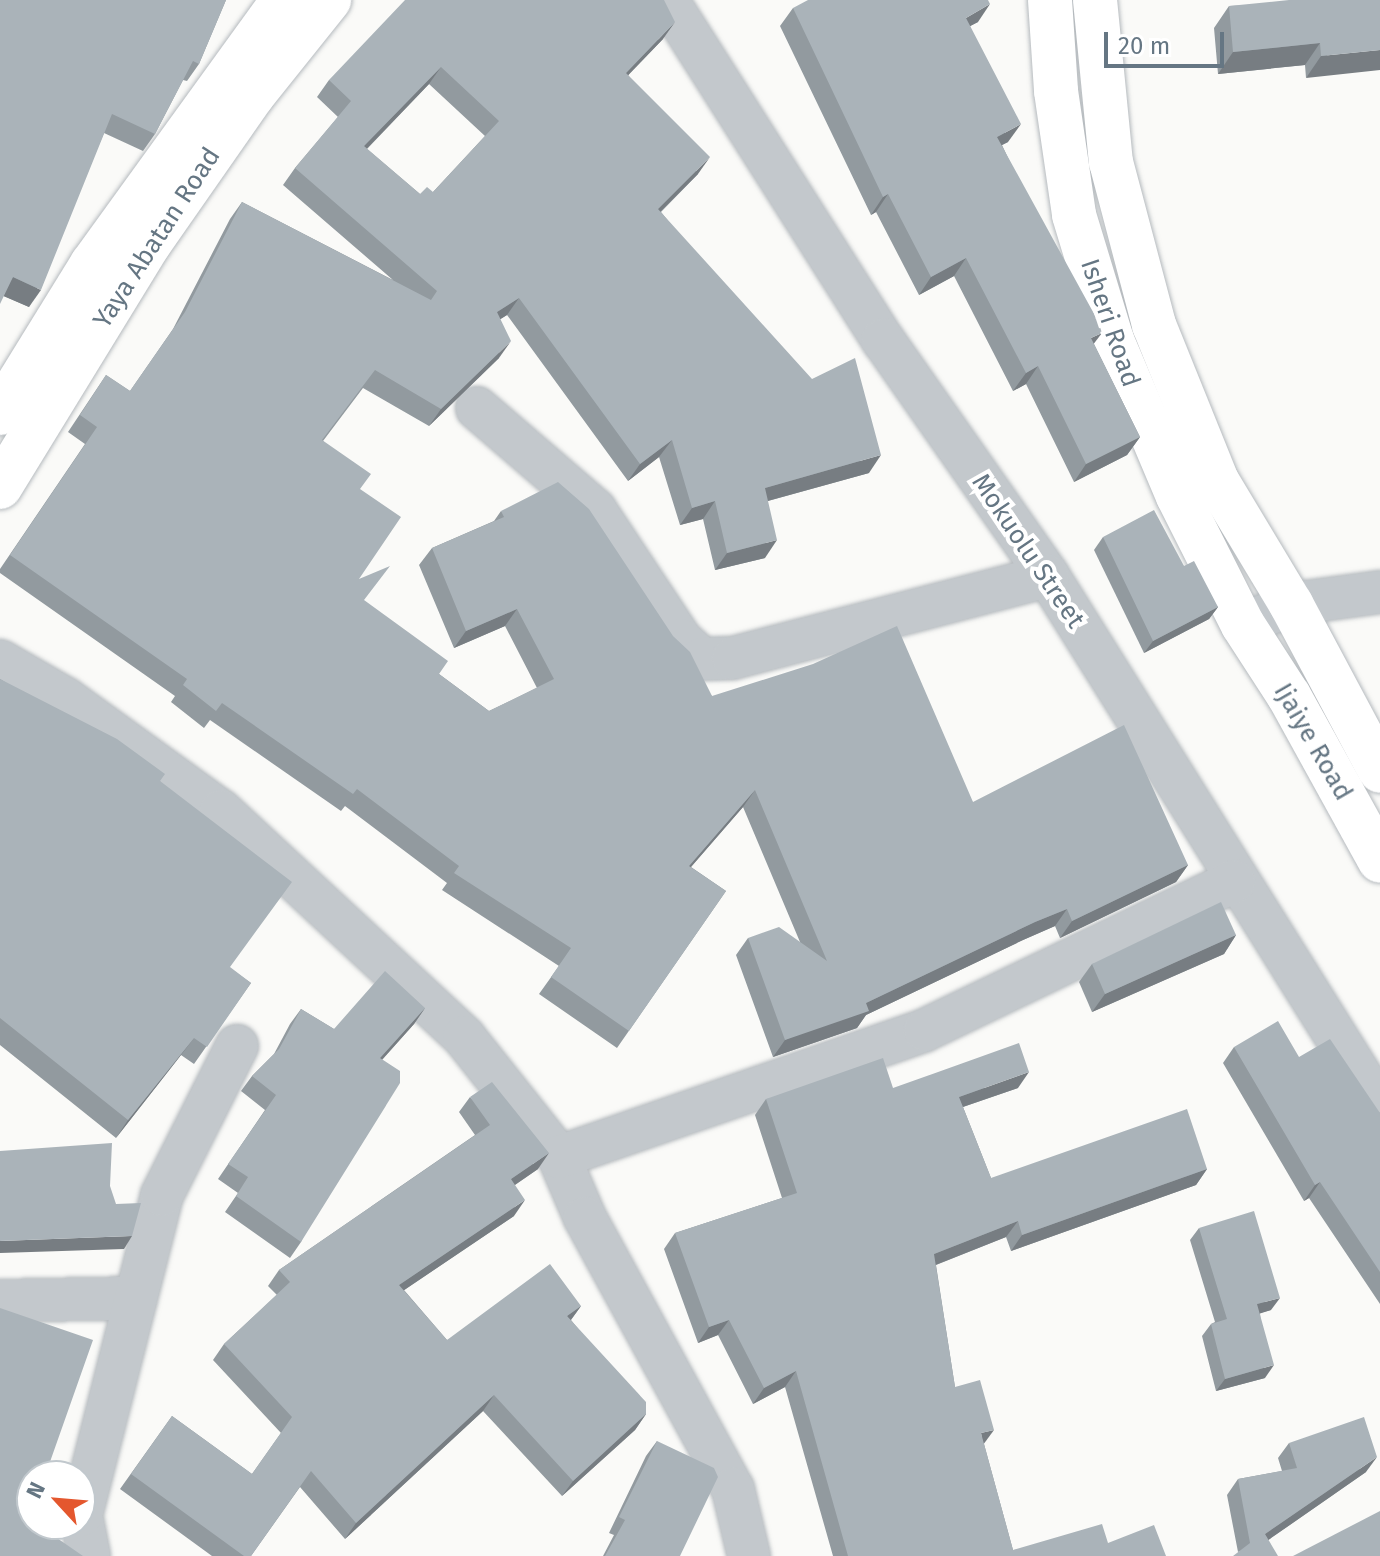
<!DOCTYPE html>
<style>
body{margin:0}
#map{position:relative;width:1380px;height:1556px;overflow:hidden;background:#fafaf8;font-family:"Fira Sans",sans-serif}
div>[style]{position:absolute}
.roads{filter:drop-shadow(0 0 2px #b5babe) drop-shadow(0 0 2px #b5babe)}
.minor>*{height:42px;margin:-21px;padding:0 21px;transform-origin:21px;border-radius:21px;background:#c3c8cc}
.major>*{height:44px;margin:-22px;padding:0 22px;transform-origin:22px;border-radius:22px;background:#fff}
.wall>*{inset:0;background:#929a9f}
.shaded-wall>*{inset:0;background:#777d82}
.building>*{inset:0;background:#aab3b9}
span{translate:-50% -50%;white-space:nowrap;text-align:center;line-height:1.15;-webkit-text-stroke:8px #fff;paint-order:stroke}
.street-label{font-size:26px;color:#657683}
.north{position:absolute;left:16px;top:1460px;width:80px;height:80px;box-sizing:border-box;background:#fff;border:2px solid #c1c8cd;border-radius:50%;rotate:296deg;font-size:22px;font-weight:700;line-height:32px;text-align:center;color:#657683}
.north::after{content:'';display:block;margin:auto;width:28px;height:36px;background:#e4572e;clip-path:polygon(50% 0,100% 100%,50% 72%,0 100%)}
.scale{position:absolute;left:1104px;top:32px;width:120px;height:36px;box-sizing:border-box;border:4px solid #657683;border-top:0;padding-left:10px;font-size:24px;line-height:28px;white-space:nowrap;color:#657683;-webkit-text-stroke:6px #fff;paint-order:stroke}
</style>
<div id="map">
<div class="roads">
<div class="minor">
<div style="left:667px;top:0;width:403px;rotate:57.6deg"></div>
<div style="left:883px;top:340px;width:288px;rotate:55deg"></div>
<div style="left:1048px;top:576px;width:626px;rotate:57.98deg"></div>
<div style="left:477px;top:408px;width:156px;rotate:40.8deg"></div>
<div style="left:595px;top:510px;width:156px;rotate:56.5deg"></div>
<div style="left:681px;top:640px;width:28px;rotate:42deg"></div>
<div style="left:702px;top:659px;width:31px;rotate:-2deg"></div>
<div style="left:733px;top:658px;width:325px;rotate:-14.6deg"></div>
<div style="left:1243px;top:625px;width:52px;rotate:-23.6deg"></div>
<div style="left:1291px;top:604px;width:90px;rotate:-7.7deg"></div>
<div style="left:0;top:661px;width:76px;rotate:29.9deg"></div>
<div style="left:66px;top:699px;width:191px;rotate:35.9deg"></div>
<div style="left:221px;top:811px;width:332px;rotate:42.9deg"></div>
<div style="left:464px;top:1037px;width:153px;rotate:51.6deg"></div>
<div style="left:559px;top:1157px;width:66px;rotate:66.9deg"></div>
<div style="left:585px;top:1218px;width:309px;rotate:61.4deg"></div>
<div style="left:733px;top:1489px;width:69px;rotate:76.6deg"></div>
<div style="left:559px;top:1157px;width:387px;rotate:-19.1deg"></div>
<div style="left:925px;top:1030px;width:343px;rotate:-25.7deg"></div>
<div style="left:0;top:1301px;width:136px;rotate:-1.3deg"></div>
<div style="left:89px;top:1556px;width:42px;rotate:-101deg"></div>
<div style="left:81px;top:1515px;width:330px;rotate:-75.8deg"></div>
<div style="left:162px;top:1195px;width:167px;rotate:-63.3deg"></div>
</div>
<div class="major">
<div style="left:1050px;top:0;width:91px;rotate:86.2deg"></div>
<div style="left:1056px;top:91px;width:125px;rotate:81.7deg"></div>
<div style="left:1074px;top:215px;width:131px;rotate:73.1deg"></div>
<div style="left:1112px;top:340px;width:169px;rotate:67.1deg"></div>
<div style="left:1178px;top:496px;width:144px;rotate:63.3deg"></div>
<div style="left:1243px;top:625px;width:85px;rotate:57.1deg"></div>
<div style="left:1289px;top:696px;width:188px;rotate:61.1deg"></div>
<div style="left:1095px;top:0;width:163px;rotate:84.4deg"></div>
<div style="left:1111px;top:162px;width:169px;rotate:75.2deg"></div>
<div style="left:1154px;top:325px;width:168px;rotate:68deg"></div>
<div style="left:1217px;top:481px;width:144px;rotate:59deg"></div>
<div style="left:1291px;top:604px;width:189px;rotate:61.9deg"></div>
<div style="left:0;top:413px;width:175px;rotate:-58.3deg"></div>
<div style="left:92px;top:264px;width:326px;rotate:-54.1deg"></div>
<div style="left:0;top:487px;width:285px;rotate:-58.5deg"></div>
<div style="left:149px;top:244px;width:182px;rotate:-55.1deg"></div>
<div style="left:253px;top:95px;width:122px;rotate:-51.3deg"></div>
</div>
</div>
<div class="wall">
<div style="clip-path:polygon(0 0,226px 0,199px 64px,187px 81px,183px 80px,155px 134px,143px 151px,104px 133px,29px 307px,4px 296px)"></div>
<div style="clip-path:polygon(1380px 0,1306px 78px,1305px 65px,1218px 74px,1214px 28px,1229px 6px)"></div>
<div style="clip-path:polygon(793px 8px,978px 22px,970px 26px,1008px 142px,1002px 145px,1094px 344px,1140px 437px,1127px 455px,1074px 482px,1026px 384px,1013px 391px,954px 276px,919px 295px,876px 212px,871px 215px,780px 26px)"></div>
<div style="clip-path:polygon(evenodd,663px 39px,628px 75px,698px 174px,661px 212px,869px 473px,768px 501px,765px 558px,715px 570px,703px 519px,680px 525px,659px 457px,628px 481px,507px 315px,500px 319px,499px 358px,429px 426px,363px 388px,323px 441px,360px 489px,359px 579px,364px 601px,439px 674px,489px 711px,537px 688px,505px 626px,454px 648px,419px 565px,432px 548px,494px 521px,501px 511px,712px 696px,973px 802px,1188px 865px,1176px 882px,1060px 938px,1055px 926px,1023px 940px,866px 1015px,857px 1028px,773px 1057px,736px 955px,748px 938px,800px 942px,743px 807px,691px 867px,726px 891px,617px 1048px,539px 994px,559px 966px,442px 890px,447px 883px,345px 806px,341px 811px,210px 720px,204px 728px,171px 702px,175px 696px,0 573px,0 569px,85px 444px,68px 432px,106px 375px,130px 391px,173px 329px,230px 219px,242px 202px,393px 280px,283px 185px,295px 168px,338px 117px,317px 97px,329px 80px,663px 39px,429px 84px,485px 136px,433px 192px,420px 194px,367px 149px,429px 84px)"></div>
<div style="clip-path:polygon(1103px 537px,1184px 566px,1218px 607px,1209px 619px,1144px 653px,1094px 550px)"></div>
<div style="clip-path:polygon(0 679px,160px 781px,230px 968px,251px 983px,194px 1064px,181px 1055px,116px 1138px,0 1045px)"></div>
<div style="clip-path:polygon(1236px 935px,1224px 954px,1092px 1012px,1079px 982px,1092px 964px)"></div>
<div style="clip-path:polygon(425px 1008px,414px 1024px,382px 1060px,301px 1242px,290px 1258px,225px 1212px,238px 1193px,218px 1179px,265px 1110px,241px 1091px,252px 1076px,274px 1054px,290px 1024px,301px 1009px,334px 1029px)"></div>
<div style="clip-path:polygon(1234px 1047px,1299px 1057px,1380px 1113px,1380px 1304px,1309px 1198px,1304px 1201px,1223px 1063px)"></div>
<div style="clip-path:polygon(893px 1088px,1018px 1088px,963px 1107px,991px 1178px,1207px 1169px,1196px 1185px,1011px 1251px,1006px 1237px,936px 1265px,955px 1387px,984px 1444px,1013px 1550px,1108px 1543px,1166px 1556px,833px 1556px,785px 1387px,753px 1404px,718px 1335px,698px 1343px,664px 1249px,675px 1233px,782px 1198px,755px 1115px,766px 1099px)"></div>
<div style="clip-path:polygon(470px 1097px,538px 1169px,515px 1185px,514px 1216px,404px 1290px,447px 1340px,581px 1306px,571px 1320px,646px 1414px,635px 1430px,562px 1496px,483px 1411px,345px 1539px,300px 1487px,251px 1556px,212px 1556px,120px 1489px,172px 1416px,252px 1474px,281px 1433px,213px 1360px,224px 1344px,277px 1295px,268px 1286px,279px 1270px,475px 1135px,459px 1112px)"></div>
<div style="clip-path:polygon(1199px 1228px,1271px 1310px,1260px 1313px,1265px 1378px,1216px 1391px,1202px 1336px,1211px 1324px,1215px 1322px,1190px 1240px)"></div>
<div style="clip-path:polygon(657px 1441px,680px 1556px,603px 1556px,614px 1535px,609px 1533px,646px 1456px)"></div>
<div style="clip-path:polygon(1289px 1443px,1366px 1472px,1268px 1540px,1238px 1552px,1227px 1495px,1238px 1479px,1282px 1471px,1278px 1458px)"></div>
</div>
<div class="shaded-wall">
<div style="clip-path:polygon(990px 4px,978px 22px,953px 35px,966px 18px)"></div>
<div style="clip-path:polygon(675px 22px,663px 39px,614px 90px,626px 73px)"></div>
<div style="clip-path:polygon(1320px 43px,1305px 65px,1218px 74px,1233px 52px)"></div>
<div style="clip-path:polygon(1380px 50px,1380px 70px,1306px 78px,1321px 56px)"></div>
<div style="clip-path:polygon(441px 67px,429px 84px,352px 164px,364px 146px)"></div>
<div style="clip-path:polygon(1021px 124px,1008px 142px,984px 154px,997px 137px)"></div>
<div style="clip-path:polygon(710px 157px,698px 174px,646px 226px,658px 209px)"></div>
<div style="clip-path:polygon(888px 194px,876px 212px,871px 215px,883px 197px)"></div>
<div style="clip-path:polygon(966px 258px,954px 276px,919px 295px,931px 277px)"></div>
<div style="clip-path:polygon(13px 277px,41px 290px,29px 307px,1px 295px)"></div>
<div style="clip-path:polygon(519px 298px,507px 315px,485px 329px,497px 312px)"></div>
<div style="clip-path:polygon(1102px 333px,1089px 350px,1091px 338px)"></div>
<div style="clip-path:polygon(511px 341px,499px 358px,429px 426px,441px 409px)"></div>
<div style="clip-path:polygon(1038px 366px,1026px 384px,1013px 391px,1026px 373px)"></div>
<div style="clip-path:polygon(1140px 437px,1127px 455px,1074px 482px,1086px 464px)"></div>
<div style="clip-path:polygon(672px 440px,659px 457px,628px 481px,640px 464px)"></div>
<div style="clip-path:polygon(881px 455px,869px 473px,753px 505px,765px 488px)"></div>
<div style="clip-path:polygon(715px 501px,703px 519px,680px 525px,692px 508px)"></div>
<div style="clip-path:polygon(777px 540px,765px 558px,715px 570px,727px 553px)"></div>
<div style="clip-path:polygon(1218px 607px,1209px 619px,1144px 653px,1153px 641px)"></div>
<div style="clip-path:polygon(517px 609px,505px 626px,454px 648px,466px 631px)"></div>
<div style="clip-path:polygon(755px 790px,743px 807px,677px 883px,689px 866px)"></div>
<div style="clip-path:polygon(1188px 865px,1176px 882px,1060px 938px,1072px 921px)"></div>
<div style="clip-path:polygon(1067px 909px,1055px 926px,1023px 940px,866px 1015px,857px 1028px,773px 1057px,785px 1040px,866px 1003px,1035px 922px)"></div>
<div style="clip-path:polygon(1236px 935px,1224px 954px,1092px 1012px,1105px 994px)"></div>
<div style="clip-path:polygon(425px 1008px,414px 1024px,369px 1074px,380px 1058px)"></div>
<div style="clip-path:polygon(194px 1038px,181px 1055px,116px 1138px,128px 1120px)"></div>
<div style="clip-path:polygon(1029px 1072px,1018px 1088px,948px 1112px,959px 1097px)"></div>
<div style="clip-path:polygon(549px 1153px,538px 1169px,500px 1195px,511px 1179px)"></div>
<div style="clip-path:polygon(1207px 1169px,1196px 1185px,1011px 1251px,1022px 1235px)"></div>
<div style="clip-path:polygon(1320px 1182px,1309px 1198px,1304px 1201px,1315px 1185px)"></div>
<div style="clip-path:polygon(525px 1200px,514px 1216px,388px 1301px,399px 1285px)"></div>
<div style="clip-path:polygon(1018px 1221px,1006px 1237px,923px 1270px,934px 1254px)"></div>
<div style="clip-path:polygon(132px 1236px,124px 1249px,0 1253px,0 1241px)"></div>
<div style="clip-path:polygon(1280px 1298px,1271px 1310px,1249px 1317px,1257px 1304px)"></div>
<div style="clip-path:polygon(581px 1306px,570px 1321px,567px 1316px)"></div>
<div style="clip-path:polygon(729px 1320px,718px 1335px,698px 1343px,709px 1327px)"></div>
<div style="clip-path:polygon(1274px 1365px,1265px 1378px,1216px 1391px,1225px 1379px)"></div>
<div style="clip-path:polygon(796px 1371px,785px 1387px,753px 1404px,764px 1388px)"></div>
<div style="clip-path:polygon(494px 1395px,483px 1411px,345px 1539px,356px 1523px)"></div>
<div style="clip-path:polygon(646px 1414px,635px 1430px,562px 1496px,573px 1481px)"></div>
<div style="clip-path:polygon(994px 1430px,983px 1445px,981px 1433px)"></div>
<div style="clip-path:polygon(1377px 1457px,1366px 1472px,1254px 1550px,1265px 1534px)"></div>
</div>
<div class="building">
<div style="clip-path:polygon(0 0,226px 0,199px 64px,193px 61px,155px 134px,112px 114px,41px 290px,13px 277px,0 304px)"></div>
<div style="clip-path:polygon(evenodd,405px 0,664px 0,675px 22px,626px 73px,710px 157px,658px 209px,812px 379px,855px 358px,881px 455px,765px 488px,777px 540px,727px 553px,715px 501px,692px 508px,672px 440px,640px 464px,519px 298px,497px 312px,511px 341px,441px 409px,375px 370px,322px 440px,371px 474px,360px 489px,401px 517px,359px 579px,390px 566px,364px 600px,448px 661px,439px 674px,489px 711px,554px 679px,517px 609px,466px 631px,432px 548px,504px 517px,501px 511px,558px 482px,589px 509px,673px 636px,690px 652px,712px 696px,813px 664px,897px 626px,973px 802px,1124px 725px,1188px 865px,1072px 921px,1067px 909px,1035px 922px,866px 1003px,869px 1011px,785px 1040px,748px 938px,779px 927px,827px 961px,755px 790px,689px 866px,726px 891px,629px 1031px,551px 977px,571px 948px,454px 873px,459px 866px,357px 789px,353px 794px,222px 703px,216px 711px,183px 685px,187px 679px,10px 555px,97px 427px,80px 415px,106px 375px,130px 391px,185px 312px,242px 202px,431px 300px,437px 291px,295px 168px,351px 101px,329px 80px,405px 0,441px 67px,499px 121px,433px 192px,427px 187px,420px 194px,364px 146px,441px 67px)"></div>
<div style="clip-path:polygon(808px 0,988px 0,990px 4px,966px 18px,1021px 124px,997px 137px,1098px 321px,1102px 333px,1091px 338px,1140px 437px,1086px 464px,1038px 366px,1026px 373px,966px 258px,931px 277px,888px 194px,883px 197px,793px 8px)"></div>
<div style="clip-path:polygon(1289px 0,1380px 0,1380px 50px,1321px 56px,1320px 43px,1233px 52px,1229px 6px)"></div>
<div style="clip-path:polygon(1154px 510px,1184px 566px,1194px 561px,1218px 607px,1153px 641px,1103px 537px)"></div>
<div style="clip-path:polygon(0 679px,117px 739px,165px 774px,160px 781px,292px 882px,230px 967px,251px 983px,207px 1047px,194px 1038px,128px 1120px,0 1018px)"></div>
<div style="clip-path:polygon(1221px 902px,1236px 935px,1105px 994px,1092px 964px)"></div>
<div style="clip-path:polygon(385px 971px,425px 1008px,380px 1058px,400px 1071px,400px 1083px,301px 1242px,236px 1196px,248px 1177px,228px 1164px,276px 1095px,252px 1076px,279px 1049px,301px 1009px,334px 1029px)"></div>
<div style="clip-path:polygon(1278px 1021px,1299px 1057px,1330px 1039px,1380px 1113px,1380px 1272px,1320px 1182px,1315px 1185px,1234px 1047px)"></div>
<div style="clip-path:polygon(1019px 1043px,1029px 1072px,959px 1097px,991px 1178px,1187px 1109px,1207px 1169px,1022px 1235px,1018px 1221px,934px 1254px,955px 1387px,980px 1380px,994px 1430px,981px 1433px,1013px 1550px,1102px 1524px,1108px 1543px,1154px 1525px,1166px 1556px,848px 1556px,796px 1371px,764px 1388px,729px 1320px,709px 1327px,675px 1233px,797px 1193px,766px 1099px,883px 1058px,893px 1088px)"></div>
<div style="clip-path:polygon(492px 1082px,549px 1153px,511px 1179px,525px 1200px,399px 1285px,447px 1340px,550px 1264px,581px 1306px,567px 1316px,646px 1402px,646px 1414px,573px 1481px,494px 1395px,356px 1523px,311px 1471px,251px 1556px,244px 1556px,131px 1474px,172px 1416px,252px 1474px,292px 1417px,224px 1344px,290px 1282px,279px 1270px,490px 1125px,470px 1097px)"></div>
<div style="clip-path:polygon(112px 1143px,110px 1186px,116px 1204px,141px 1203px,132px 1236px,0 1241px,0 1151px)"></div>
<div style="clip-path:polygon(1254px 1211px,1280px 1298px,1257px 1304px,1274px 1365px,1225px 1379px,1211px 1324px,1227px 1319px,1199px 1228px)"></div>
<div style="clip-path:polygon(0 1308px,93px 1340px,45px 1476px,32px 1476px,32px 1524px,58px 1524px,54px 1536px,83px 1556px,0 1556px)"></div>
<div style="clip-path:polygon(1364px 1417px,1377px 1457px,1265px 1534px,1278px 1556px,1233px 1556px,1250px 1543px,1238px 1479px,1297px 1468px,1289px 1443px)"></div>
<div style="clip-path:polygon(657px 1441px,714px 1468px,718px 1477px,680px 1556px,605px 1556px,625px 1520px,619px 1517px)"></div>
<div style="clip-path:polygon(1380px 1511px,1380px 1556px,1293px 1556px)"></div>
</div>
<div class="street-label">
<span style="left:157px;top:238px;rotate:-57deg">Yaya Abatan Road</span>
<span style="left:1110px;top:323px;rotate:71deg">Isheri Road</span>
<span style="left:1028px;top:551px;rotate:56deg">Mokuolu Street</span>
<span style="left:1313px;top:742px;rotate:60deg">Ijaiye Road</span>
</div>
<div class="north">N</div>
<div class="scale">20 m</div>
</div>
